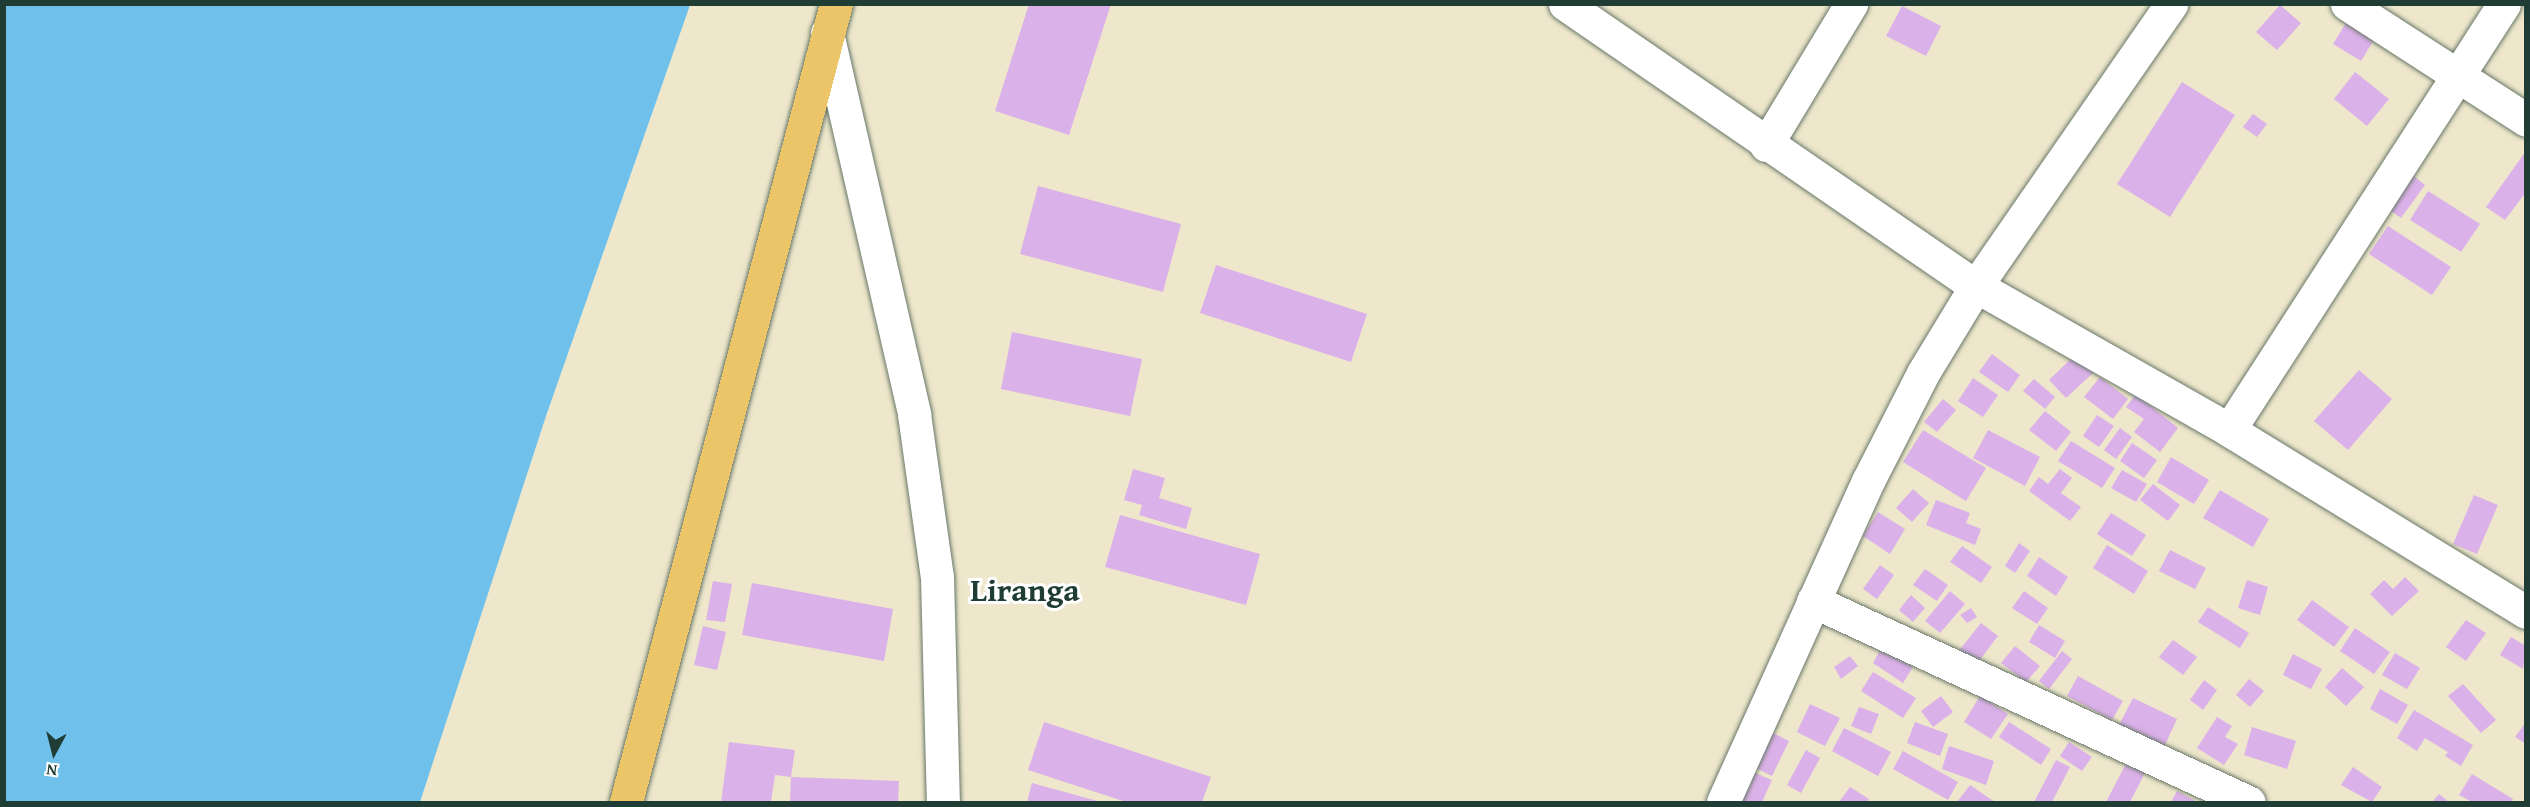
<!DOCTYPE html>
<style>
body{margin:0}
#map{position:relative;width:2530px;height:807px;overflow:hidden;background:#eee7cb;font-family:"Gentium Book Plus",serif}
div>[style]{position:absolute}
.water>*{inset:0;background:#6fc0eb}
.building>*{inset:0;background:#dbb1e9}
.roads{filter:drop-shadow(0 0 2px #677869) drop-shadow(0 0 2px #677869)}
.minor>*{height:33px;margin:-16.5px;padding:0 16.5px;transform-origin:16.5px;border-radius:16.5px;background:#fff}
.major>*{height:33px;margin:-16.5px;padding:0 16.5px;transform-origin:16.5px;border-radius:16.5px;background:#edc569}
span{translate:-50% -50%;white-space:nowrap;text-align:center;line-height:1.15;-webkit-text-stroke:6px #fff;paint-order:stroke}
.town-label{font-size:32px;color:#1f3d34;font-weight:700}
.frame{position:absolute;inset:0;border:6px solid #1f3d34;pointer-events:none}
.north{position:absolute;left:24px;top:723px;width:60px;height:60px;-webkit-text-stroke:4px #fff;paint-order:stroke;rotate:187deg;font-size:16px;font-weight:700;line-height:24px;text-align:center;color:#1f3d34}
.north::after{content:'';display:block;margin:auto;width:21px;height:27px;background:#1f3d34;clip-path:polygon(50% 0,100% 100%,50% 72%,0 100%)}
</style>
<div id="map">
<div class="water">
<div style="clip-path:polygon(5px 4px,690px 5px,546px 416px,420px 802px,5px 802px)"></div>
</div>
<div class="building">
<div style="clip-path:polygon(1029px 4px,1111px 4px,1069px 135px,995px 111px)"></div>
<div style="clip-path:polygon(2280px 5px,2301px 23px,2277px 50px,2256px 32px)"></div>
<div style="clip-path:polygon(1902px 6px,1941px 26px,1926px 56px,1886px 36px)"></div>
<div style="clip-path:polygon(2349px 18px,2377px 35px,2361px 61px,2333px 44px)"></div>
<div style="clip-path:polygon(2355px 72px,2389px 99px,2367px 126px,2334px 99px)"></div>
<div style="clip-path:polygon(2182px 82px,2235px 115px,2170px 217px,2117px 184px)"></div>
<div style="clip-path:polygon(2253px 114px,2267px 124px,2257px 137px,2243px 127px)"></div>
<div style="clip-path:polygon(2526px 151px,2526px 192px,2505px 220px,2486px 207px)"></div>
<div style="clip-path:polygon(2405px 169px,2425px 185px,2401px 218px,2380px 203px)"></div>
<div style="clip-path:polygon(1038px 186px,1181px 224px,1163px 292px,1020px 254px)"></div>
<div style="clip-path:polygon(2428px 191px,2480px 224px,2461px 252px,2410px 220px)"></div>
<div style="clip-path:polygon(2388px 226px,2451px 267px,2432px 295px,2369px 254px)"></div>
<div style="clip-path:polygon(1216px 265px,1367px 314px,1351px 362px,1200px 313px)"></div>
<div style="clip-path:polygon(1012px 332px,1142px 359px,1130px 416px,1001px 389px)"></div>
<div style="clip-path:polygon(1992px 354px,2020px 375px,2008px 392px,1979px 372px)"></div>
<div style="clip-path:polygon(2075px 355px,2093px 373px,2066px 398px,2049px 380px)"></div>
<div style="clip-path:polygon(2359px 370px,2392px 399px,2348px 450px,2314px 421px)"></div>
<div style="clip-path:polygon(2100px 377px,2128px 399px,2113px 419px,2084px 397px)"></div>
<div style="clip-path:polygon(1973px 378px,1998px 395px,1983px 417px,1958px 401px)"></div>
<div style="clip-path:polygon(2034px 379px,2055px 397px,2045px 409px,2023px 391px)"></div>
<div style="clip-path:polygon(2136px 394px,2178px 428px,2160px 452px,2134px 432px,2144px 419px,2126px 407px)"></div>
<div style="clip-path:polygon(1943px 399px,1956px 410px,1937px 432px,1924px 422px)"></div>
<div style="clip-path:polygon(2045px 411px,2071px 432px,2056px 451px,2029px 430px)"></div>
<div style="clip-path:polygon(2097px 415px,2114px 426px,2099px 447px,2083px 436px)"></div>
<div style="clip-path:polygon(2120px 428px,2132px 437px,2116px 459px,2104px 450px)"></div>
<div style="clip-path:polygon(1923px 430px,1986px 468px,1966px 501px,1903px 462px)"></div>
<div style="clip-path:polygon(1988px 430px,2040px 457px,2025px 486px,1973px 458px)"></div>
<div style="clip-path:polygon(2071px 441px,2115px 468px,2102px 488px,2058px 461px)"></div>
<div style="clip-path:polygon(2132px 443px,2157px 460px,2144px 478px,2120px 461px)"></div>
<div style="clip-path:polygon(2171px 457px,2209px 480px,2194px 504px,2157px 482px)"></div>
<div style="clip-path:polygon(1133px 469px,1165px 478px,1159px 498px,1192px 508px,1186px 529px,1139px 515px,1142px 505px,1124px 500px)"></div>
<div style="clip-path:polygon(2060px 469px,2072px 478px,2061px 493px,2081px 507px,2070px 521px,2029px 491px,2039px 477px,2048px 484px)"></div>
<div style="clip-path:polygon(2122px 470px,2147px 484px,2136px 502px,2111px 488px)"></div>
<div style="clip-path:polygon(2153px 484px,2180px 505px,2168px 521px,2140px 500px)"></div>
<div style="clip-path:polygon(1913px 489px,1929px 503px,1912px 522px,1896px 508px)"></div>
<div style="clip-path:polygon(2220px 490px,2269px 519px,2253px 547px,2203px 518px)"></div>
<div style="clip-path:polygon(2474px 495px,2498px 505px,2477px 554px,2453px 544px)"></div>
<div style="clip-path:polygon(1936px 500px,1970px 513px,1966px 523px,1981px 529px,1975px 545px,1926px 525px)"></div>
<div style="clip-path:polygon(1878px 512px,1905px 529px,1890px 554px,1863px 536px)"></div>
<div style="clip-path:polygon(2111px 513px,2146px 535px,2132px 556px,2097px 534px)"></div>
<div style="clip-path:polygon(1120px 515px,1260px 554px,1246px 605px,1105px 567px)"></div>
<div style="clip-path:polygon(2019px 543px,2030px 551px,2015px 573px,2005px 566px)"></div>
<div style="clip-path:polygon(2107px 545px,2148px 571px,2134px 594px,2093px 568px)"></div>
<div style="clip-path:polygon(1962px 546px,1992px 567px,1981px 583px,1950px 562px)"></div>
<div style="clip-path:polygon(2170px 550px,2206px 568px,2195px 589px,2159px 571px)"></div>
<div style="clip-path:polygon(2039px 557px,2068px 577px,2056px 596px,2027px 576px)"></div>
<div style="clip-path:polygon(1880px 565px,1894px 575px,1877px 599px,1863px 589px)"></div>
<div style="clip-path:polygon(1925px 569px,1948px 585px,1937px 601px,1913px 585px)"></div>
<div style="clip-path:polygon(2405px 577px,2419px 591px,2392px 616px,2370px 594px,2384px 580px,2393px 589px)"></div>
<div style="clip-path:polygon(2247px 580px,2268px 587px,2260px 615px,2238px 608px)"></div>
<div style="clip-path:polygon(713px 581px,732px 584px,725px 622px,706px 620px)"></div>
<div style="clip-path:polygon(752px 583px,893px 609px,884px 661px,742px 635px)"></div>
<div style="clip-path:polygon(1950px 591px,1965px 604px,1940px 633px,1925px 621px)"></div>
<div style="clip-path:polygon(2024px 591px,2048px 608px,2037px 624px,2012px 608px)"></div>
<div style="clip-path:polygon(1911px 595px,1925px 608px,1913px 622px,1899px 610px)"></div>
<div style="clip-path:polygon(2312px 600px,2349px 627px,2334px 647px,2297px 620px)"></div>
<div style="clip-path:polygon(2208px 607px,2249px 633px,2240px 648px,2198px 622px)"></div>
<div style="clip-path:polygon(1971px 608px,1977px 617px,1967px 623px,1960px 615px)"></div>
<div style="clip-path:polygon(2466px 620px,2486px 633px,2466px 661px,2446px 647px)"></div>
<div style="clip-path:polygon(1981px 623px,1998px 636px,1976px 665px,1958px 652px)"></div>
<div style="clip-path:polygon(2039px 625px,2065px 641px,2055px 658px,2029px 642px)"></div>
<div style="clip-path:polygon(703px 626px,726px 632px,717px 670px,694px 665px)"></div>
<div style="clip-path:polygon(2355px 628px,2390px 652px,2374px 674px,2340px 651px)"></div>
<div style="clip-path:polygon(2511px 637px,2526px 646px,2523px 669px,2500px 655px)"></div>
<div style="clip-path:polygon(2173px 640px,2197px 657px,2183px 675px,2159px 657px)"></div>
<div style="clip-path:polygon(2015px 646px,2040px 666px,2026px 682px,2001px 663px)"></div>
<div style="clip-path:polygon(1882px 647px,1913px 667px,1903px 683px,1873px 663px)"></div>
<div style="clip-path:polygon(2062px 651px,2072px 659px,2049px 689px,2039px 681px)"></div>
<div style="clip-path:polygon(2395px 653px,2420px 668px,2407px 689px,2382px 675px)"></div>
<div style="clip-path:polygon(2293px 654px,2322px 669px,2311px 689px,2283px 675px)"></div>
<div style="clip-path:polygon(1850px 656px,1858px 666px,1841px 679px,1834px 667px)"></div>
<div style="clip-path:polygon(2342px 668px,2364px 687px,2346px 706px,2325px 687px)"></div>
<div style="clip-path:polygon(1873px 672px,1916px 698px,1903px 718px,1861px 691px)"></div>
<div style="clip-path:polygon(2078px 676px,2123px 701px,2112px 720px,2067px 696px)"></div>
<div style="clip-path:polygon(2249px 679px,2264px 691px,2250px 707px,2236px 695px)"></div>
<div style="clip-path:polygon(2204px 680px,2217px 690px,2203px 710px,2190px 700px)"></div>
<div style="clip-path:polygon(2463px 684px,2496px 720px,2481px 733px,2448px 696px)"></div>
<div style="clip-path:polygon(2380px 689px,2408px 705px,2397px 724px,2370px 709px)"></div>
<div style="clip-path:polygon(1941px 696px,1953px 712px,1933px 727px,1921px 711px)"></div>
<div style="clip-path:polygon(1980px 696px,2008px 714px,1991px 739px,1964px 722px)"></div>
<div style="clip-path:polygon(2133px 698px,2177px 719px,2164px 747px,2119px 725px)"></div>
<div style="clip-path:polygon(1810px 704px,1840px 718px,1825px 746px,1797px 732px)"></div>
<div style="clip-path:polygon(1859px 707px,1879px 714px,1871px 734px,1851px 726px)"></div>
<div style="clip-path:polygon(2414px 710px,2473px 745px,2461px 766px,2445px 756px,2448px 752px,2425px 738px,2417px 751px,2397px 738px)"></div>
<div style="clip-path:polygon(2217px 717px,2232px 726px,2225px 737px,2238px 744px,2224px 765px,2197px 748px)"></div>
<div style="clip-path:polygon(1044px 722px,1211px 777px,1202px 802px,1126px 802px,1028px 770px)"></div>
<div style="clip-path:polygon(1915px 722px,1948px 734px,1940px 756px,1907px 743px)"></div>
<div style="clip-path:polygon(2009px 722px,2051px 749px,2041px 765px,1999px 737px)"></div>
<div style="clip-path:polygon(2526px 722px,2526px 744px,2515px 737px)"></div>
<div style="clip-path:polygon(2252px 727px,2296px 741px,2287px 769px,2244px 755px)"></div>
<div style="clip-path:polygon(1844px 728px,1891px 752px,1878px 776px,1832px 751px)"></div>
<div style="clip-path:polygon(1773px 733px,1789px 741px,1772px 776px,1756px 768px)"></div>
<div style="clip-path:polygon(729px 742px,795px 750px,791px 777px,775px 775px,771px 802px,721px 802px)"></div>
<div style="clip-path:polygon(2069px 742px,2092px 757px,2082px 771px,2060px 756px)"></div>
<div style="clip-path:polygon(1949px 746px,1994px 761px,1986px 785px,1942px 769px)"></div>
<div style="clip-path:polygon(1806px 750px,1820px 758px,1801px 793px,1787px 785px)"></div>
<div style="clip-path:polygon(1903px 751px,1958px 782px,1948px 800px,1893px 769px)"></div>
<div style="clip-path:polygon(2130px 756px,2149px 765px,2130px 802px,2106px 802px)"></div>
<div style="clip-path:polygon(2056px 760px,2070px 767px,2052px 802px,2034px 802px)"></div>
<div style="clip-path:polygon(2353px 767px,2382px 787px,2372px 802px,2341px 785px)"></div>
<div style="clip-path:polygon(1748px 770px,1772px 780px,1762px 802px,1734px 802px)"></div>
<div style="clip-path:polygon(2472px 774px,2513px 799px,2511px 802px,2472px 802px,2459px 795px)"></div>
<div style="clip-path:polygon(791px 777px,899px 781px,898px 802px,790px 802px)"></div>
<div style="clip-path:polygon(1032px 783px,1101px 802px,1027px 802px)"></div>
<div style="clip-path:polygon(1970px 785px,1995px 802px,1957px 802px)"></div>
<div style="clip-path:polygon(1850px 787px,1869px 799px,1867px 802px,1839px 802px)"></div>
<div style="clip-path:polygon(2177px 791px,2194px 800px,2193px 802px,2171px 802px)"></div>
<div style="clip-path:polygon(2439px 794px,2449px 802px,2432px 802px)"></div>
</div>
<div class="roads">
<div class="minor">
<div style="left:1565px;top:4px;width:498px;rotate:34.5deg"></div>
<div style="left:1976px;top:286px;width:291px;rotate:29.6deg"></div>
<div style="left:2229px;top:430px;width:348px;rotate:31.5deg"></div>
<div style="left:2347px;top:4px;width:213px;rotate:32.9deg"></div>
<div style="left:827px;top:33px;width:391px;rotate:77.1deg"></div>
<div style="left:914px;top:414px;width:165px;rotate:82deg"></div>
<div style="left:937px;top:577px;width:225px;rotate:88.5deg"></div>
<div style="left:1766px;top:145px;width:165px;rotate:-58.9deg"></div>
<div style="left:2229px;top:430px;width:507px;rotate:-57.16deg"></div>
<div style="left:1813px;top:601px;width:480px;rotate:24.8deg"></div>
<div style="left:1723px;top:802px;width:352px;rotate:-65.7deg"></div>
<div style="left:1868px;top:481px;width:121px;rotate:-63deg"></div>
<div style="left:1923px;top:373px;width:102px;rotate:-58.7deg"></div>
<div style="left:1976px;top:286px;width:343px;rotate:-55.3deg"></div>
</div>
<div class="major">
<div style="left:626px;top:802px;width:825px;rotate:-75.26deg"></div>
</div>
</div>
<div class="town-label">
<span style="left:1025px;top:590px">Liranga</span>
</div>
<div class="frame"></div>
<div class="north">N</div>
</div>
